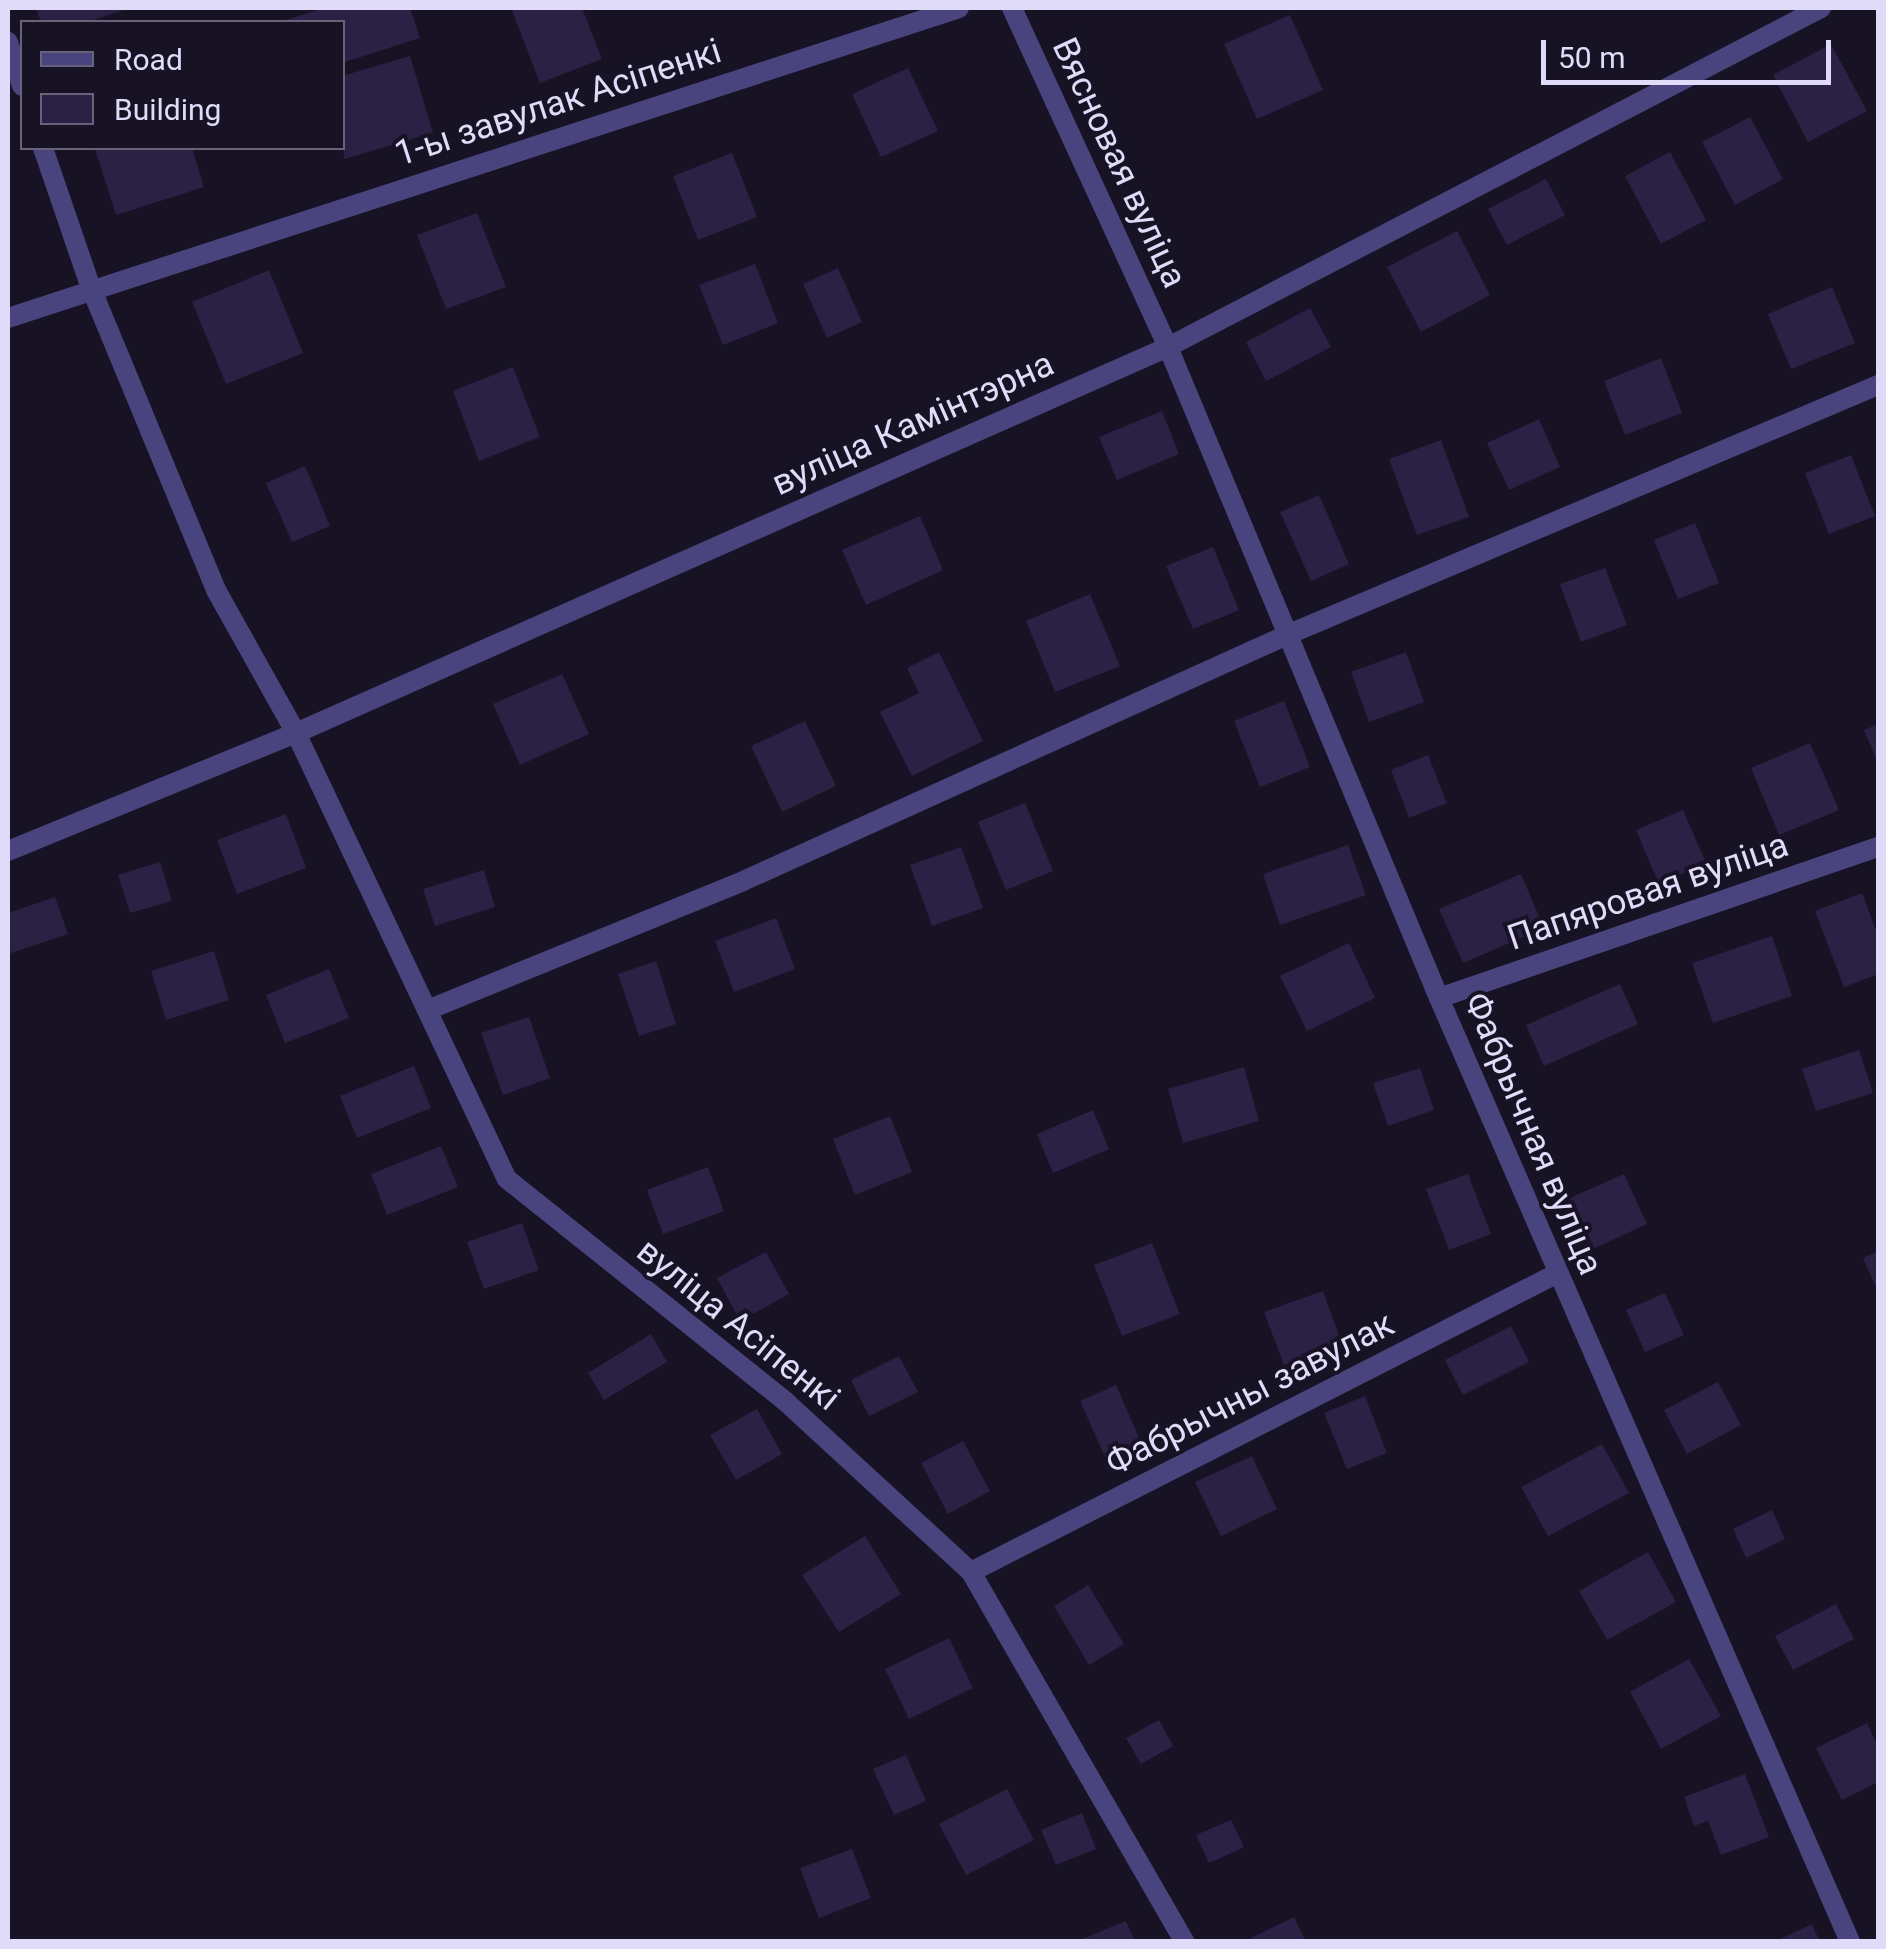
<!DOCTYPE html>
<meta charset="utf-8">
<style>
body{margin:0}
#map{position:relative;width:1886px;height:1949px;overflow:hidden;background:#171325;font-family:Roboto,sans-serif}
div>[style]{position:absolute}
.building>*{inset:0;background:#2a2144}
.minor>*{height:20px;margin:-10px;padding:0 10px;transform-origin:10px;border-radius:10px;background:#4a447e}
span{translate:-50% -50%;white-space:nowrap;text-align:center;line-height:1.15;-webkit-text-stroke:8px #171325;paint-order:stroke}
.street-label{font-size:35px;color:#e1dbfa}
.frame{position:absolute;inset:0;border:10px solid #e1dbfa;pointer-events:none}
.legend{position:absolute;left:20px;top:20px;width:325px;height:130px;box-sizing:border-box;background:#171325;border:2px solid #68637a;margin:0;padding:12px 18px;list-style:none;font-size:30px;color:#e1dbfa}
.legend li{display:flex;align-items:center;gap:20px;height:50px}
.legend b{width:50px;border:2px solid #68637a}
.scale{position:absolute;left:1541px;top:40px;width:290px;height:45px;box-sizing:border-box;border:5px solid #e1dbfa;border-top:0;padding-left:12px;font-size:30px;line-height:35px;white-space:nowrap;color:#e1dbfa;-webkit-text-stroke:8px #171325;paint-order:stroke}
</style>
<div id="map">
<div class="building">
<div style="clip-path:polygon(36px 8px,130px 8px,87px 22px,41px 22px)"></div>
<div style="clip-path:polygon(324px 8px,410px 8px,420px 38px,342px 63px,342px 22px,280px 22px)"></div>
<div style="clip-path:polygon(511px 8px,582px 8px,602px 59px,540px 83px)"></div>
<div style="clip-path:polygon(1290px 15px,1323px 90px,1257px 119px,1224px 44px)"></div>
<div style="clip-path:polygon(1831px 44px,1867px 111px,1808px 142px,1773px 75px)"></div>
<div style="clip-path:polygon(410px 56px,433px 133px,344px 159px,342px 76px)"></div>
<div style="clip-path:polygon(908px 68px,938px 131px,881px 157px,852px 94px)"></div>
<div style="clip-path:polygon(1750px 117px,1783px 179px,1735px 205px,1702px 142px)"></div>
<div style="clip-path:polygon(192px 148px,204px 187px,116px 215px,95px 149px)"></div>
<div style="clip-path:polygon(1670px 152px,1706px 220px,1661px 244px,1625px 176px)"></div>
<div style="clip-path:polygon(732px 153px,757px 217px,698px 240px,673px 176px)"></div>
<div style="clip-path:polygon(1546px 179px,1565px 215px,1507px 245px,1488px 209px)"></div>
<div style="clip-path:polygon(477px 213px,506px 287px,446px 309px,417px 235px)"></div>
<div style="clip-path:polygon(1457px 231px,1490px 295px,1421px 332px,1387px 267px)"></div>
<div style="clip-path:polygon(755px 264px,778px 323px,723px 345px,699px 285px)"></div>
<div style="clip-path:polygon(838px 268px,862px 322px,827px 338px,803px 284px)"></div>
<div style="clip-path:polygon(269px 270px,303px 353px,226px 384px,192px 302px)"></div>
<div style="clip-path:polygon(1832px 287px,1855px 343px,1791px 369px,1768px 314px)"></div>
<div style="clip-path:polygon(1310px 308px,1331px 347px,1266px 381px,1246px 342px)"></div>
<div style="clip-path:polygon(1661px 358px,1682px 413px,1625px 435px,1604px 381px)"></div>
<div style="clip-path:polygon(513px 367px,540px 437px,479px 461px,453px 391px)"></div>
<div style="clip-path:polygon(1162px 411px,1179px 454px,1117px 480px,1099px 437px)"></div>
<div style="clip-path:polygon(1539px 419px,1560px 467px,1509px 490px,1487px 443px)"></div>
<div style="clip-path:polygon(1441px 440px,1469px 517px,1417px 535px,1389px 459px)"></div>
<div style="clip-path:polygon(1851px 455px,1875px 516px,1829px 534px,1805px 473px)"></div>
<div style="clip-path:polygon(305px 466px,330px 526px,292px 542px,266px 483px)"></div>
<div style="clip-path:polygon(1319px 495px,1349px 564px,1311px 581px,1280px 512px)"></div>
<div style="clip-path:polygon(920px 516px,943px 570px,866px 605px,842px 550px)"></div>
<div style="clip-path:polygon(1695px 523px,1719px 583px,1678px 599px,1654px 540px)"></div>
<div style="clip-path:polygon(1213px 547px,1239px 610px,1193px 629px,1166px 566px)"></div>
<div style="clip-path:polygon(1605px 568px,1627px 625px,1581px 642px,1560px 584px)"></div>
<div style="clip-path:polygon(1090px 594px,1120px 666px,1055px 692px,1026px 621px)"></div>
<div style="clip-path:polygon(939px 652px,983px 741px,912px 776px,880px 712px,919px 693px,907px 668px)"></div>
<div style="clip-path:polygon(1406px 652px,1424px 702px,1369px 722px,1351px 672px)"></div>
<div style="clip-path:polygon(562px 674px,589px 734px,520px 765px,493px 704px)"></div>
<div style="clip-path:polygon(1284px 701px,1310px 767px,1260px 787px,1234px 721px)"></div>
<div style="clip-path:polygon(805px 721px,836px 786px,782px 812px,751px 746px)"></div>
<div style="clip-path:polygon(1878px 724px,1878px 763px,1864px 730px)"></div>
<div style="clip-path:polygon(1810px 743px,1839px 810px,1779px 835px,1751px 768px)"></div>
<div style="clip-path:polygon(1428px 755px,1447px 803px,1409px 818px,1391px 770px)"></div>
<div style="clip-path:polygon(1025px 803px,1053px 871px,1006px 890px,978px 822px)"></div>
<div style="clip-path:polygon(1683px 810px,1706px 863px,1659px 884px,1636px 830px)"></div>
<div style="clip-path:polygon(286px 814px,306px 868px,237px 894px,217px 840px)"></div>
<div style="clip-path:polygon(1348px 845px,1366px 895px,1280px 925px,1263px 874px)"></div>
<div style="clip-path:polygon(961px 847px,983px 908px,932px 926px,910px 865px)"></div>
<div style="clip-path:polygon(160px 862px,172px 901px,130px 913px,118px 875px)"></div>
<div style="clip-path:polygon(484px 870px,495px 907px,435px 926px,423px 889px)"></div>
<div style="clip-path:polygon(1521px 874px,1544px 928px,1463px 963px,1439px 909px)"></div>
<div style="clip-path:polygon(1862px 893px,1878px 936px,1878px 974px,1844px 987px,1815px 911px)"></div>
<div style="clip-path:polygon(55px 897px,68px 934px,8px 954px,8px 913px)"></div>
<div style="clip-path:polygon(776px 918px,795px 969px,734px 992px,715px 941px)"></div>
<div style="clip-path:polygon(1772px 936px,1792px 996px,1713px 1023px,1692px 963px)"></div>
<div style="clip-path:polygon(1349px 943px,1375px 998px,1307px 1031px,1280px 976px)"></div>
<div style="clip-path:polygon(214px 951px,229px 1000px,166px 1020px,151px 971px)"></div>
<div style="clip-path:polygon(656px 961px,676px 1024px,639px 1036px,618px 974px)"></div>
<div style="clip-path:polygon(329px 969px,349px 1018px,285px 1043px,266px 995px)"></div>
<div style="clip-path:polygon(1620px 984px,1638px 1024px,1544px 1066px,1526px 1025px)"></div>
<div style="clip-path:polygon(529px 1017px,550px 1078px,503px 1095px,481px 1033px)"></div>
<div style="clip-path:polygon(1859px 1050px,1873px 1093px,1816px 1111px,1802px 1069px)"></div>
<div style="clip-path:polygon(414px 1066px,431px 1108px,357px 1138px,340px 1096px)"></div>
<div style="clip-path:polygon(1244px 1067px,1259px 1121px,1183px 1143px,1168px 1089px)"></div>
<div style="clip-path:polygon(1420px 1068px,1434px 1110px,1388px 1126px,1373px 1083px)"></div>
<div style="clip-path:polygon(1093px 1110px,1109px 1149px,1053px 1173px,1037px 1134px)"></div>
<div style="clip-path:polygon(890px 1116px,912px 1172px,855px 1195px,833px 1139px)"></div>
<div style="clip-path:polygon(441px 1146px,458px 1187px,387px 1215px,371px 1174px)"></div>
<div style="clip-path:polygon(708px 1167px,724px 1211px,663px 1234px,647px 1190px)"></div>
<div style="clip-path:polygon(1468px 1174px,1491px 1234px,1449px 1250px,1426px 1189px)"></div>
<div style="clip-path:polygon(1624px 1174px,1647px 1224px,1593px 1249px,1570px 1198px)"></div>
<div style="clip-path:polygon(522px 1223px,539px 1270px,484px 1289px,467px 1242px)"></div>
<div style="clip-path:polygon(1152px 1243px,1180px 1314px,1122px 1336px,1094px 1265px)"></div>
<div style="clip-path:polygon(1878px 1251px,1878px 1292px,1863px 1258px)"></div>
<div style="clip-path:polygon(766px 1252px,789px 1294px,740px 1321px,717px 1278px)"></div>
<div style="clip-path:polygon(1323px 1291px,1342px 1344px,1284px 1365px,1264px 1312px)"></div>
<div style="clip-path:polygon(1665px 1293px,1684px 1335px,1645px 1352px,1626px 1310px)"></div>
<div style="clip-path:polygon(1511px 1326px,1529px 1362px,1463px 1395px,1445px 1360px)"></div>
<div style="clip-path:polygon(651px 1334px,667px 1362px,604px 1400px,588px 1373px)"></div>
<div style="clip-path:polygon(899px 1356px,918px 1392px,869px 1416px,851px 1380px)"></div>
<div style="clip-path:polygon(1718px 1382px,1741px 1425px,1687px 1454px,1664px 1410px)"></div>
<div style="clip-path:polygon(1116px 1385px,1141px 1442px,1105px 1457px,1080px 1401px)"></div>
<div style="clip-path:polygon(1365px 1396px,1387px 1453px,1347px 1469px,1324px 1413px)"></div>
<div style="clip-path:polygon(757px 1409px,782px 1454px,736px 1480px,710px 1435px)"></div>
<div style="clip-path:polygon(963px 1441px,990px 1491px,948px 1514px,921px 1463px)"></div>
<div style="clip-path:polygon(1602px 1444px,1629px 1493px,1548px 1536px,1521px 1487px)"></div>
<div style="clip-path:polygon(1252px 1456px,1277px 1509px,1221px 1536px,1195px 1482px)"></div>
<div style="clip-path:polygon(1772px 1510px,1785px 1539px,1746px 1558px,1733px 1529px)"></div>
<div style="clip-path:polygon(865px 1536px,901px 1594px,839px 1632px,802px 1575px)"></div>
<div style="clip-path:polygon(1648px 1552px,1676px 1602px,1607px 1640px,1579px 1591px)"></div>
<div style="clip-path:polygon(1088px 1585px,1124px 1644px,1089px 1665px,1054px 1606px)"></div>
<div style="clip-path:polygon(1836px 1604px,1854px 1639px,1793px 1670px,1775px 1636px)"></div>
<div style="clip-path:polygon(949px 1638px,973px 1688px,909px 1719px,885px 1669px)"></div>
<div style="clip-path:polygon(1689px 1659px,1721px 1716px,1661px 1749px,1630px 1692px)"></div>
<div style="clip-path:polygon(1159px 1720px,1173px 1746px,1141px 1764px,1126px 1738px)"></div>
<div style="clip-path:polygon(1867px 1723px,1878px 1747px,1878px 1782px,1842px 1800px,1816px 1748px)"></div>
<div style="clip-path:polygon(906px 1755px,926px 1801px,894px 1815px,873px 1769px)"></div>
<div style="clip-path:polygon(1745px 1774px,1769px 1837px,1721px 1855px,1708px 1821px,1694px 1826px,1684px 1797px)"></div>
<div style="clip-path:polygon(1007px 1789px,1034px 1840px,966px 1875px,939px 1824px)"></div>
<div style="clip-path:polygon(1082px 1813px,1096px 1849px,1056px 1865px,1041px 1830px)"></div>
<div style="clip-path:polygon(1231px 1820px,1244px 1847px,1209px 1863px,1196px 1835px)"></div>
<div style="clip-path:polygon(852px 1849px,871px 1898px,819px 1918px,800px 1868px)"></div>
<div style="clip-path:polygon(1294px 1917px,1306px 1942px,1253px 1942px,1251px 1938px)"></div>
<div style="clip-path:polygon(1126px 1921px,1135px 1942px,1077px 1942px,1077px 1941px)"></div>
<div style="clip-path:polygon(1812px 1924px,1820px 1942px,1774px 1942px)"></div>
</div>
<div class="minor">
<div style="left:1012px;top:8px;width:373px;rotate:65.3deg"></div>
<div style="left:1168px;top:347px;width:705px;rotate:67.4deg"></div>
<div style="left:1439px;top:998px;width:1030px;rotate:66.47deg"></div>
<div style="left:8px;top:42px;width:46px;rotate:72.3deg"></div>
<div style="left:43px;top:148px;width:148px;rotate:71.1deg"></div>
<div style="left:91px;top:288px;width:327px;rotate:67.5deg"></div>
<div style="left:216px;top:590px;width:164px;rotate:60.8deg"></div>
<div style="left:296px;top:733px;width:493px;rotate:64.7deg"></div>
<div style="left:507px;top:1179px;width:356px;rotate:38.6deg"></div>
<div style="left:785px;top:1401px;width:253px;rotate:42.6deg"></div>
<div style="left:971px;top:1572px;width:427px;rotate:60deg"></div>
<div style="left:8px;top:318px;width:1000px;rotate:-18.05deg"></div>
<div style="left:8px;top:851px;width:311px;rotate:-22.3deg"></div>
<div style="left:296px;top:733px;width:954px;rotate:-23.88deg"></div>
<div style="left:1168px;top:347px;width:736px;rotate:-27.44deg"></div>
<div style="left:1439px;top:998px;width:464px;rotate:-19deg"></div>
<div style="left:430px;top:1009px;width:338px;rotate:-22.2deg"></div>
<div style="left:743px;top:881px;width:597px;rotate:-24.33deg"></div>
<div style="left:1287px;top:635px;width:642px;rotate:-22.93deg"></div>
<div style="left:971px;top:1572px;width:659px;rotate:-26.99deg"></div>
</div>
<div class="street-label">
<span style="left:558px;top:103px;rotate:-18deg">1-ы завулак Асіпенкі</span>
<span style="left:1119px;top:163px;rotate:65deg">Вясновая вуліца</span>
<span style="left:913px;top:424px;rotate:-24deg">вуліца Камінтэрна</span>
<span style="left:1648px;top:892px;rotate:-19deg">Папяровая вуліца</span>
<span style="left:1533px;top:1134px;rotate:67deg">Фабрычная вуліца</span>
<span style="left:738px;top:1325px;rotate:39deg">вуліца Асіпенкі</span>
<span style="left:1250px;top:1394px;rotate:-27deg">Фабрычны завулак</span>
</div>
<div class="frame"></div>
<ul class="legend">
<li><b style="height:12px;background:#4a447e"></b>Road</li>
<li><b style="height:28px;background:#2a2144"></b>Building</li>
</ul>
<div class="scale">50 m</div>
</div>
